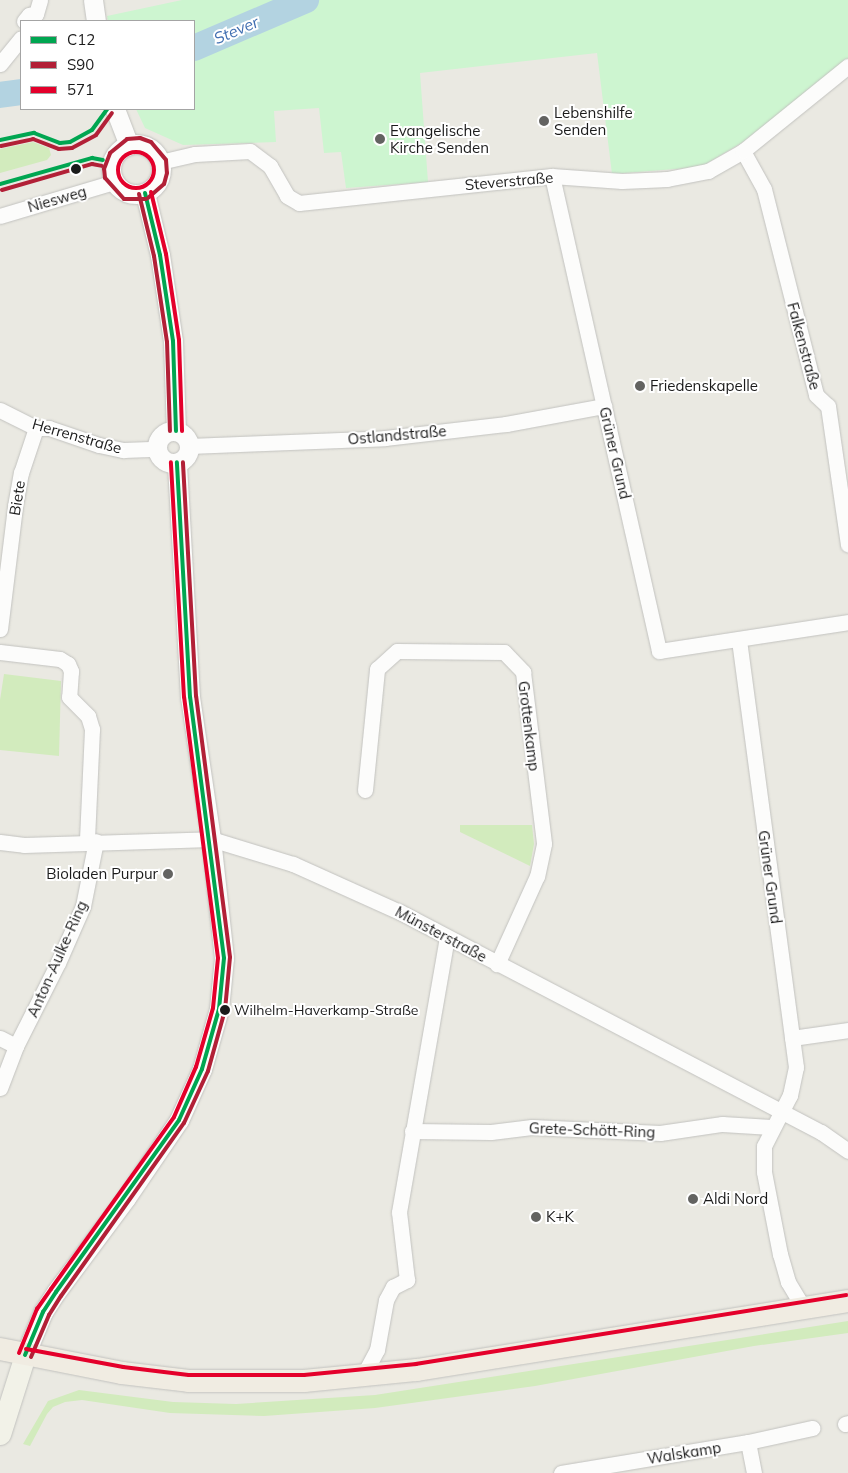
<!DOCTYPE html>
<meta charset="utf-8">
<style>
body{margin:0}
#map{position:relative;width:848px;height:1473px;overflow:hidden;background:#eae9e2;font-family:Mulish,sans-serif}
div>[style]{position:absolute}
.grass>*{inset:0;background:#d2ebbd}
.park>*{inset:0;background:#cdf5d0}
.river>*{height:26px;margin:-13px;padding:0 13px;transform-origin:13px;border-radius:13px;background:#b3d3e1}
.roads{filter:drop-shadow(0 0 1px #c2c2bf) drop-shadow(0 0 1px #c2c2bf)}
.minor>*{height:15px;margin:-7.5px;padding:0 7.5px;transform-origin:7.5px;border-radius:7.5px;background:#fcfcfb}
.tertiary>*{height:19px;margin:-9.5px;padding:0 9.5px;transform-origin:9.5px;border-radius:9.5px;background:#fcfcfb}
.tertiary>.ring{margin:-9.5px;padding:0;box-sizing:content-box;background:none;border:19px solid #fcfcfb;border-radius:50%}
.secondary>*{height:21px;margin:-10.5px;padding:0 10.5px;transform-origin:10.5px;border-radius:10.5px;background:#f2f2e8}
.primary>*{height:22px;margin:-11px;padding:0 11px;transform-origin:11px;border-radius:11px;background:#f0ece2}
.bus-1>*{height:4px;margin:-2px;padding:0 2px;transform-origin:2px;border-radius:2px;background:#00a651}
.bus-2>*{height:4px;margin:-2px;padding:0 2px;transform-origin:2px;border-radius:2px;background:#b22037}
.bus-3>*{height:4px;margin:-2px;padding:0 2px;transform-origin:2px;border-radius:2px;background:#e4002b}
.bus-3>.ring{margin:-2px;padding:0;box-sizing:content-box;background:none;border:4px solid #e4002b;border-radius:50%}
.dots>*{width:14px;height:14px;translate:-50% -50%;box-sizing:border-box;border:2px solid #fff;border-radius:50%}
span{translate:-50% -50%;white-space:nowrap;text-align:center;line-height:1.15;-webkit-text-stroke:4px #fff;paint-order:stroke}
.bus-label{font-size:14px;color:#1b1b1b}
.left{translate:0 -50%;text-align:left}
.poi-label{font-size:15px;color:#1b1b1b}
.right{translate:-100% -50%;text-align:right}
.street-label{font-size:15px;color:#1b1b1b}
.water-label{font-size:16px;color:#416fb1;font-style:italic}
.legend{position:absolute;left:20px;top:20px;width:175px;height:90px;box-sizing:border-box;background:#fff;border:1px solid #a4a4a4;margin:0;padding:6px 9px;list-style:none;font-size:15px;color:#1b1b1b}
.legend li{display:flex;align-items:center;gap:10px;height:25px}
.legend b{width:25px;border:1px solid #a4a4a4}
</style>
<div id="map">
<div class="grass">
<div style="clip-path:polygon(33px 142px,49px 148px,51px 155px,47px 160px,0 173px,0 149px)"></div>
<div style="clip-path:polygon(4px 674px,61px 681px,59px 756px,0 750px,0 700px)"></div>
<div style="clip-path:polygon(460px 825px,532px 825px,534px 844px,530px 866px,460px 832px)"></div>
<div style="clip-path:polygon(848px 1321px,848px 1333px,754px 1346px,535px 1386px,375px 1408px,264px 1416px,170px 1413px,82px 1400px,65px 1402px,53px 1407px,47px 1414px,30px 1446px,23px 1444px,48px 1401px,79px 1390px,173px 1402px,236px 1404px,375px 1395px)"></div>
</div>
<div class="park">
<div style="clip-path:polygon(182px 0,848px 0,848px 61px,743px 142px,701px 167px,612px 174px,597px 53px,420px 73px,428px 182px,346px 188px,341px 152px,324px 153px,319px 108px,274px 111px,276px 142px,183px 145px,145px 128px,136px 109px,194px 109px,194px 21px,108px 21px,107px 16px)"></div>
</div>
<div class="river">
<div style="left:194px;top:48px;width:122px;rotate:-23.2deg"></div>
<div style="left:0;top:95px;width:21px;rotate:-8deg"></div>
</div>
<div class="roads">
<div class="minor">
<div style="left:24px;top:21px;width:8px;rotate:-50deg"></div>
<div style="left:29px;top:15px;width:7px;rotate:-8deg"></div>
<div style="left:36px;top:14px;width:15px;rotate:-74deg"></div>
<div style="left:0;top:64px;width:33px;rotate:-51deg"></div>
<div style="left:743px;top:151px;width:43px;rotate:61.1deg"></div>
<div style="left:764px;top:189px;width:212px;rotate:75.8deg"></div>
<div style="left:816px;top:395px;width:16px;rotate:43deg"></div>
<div style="left:828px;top:406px;width:140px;rotate:81.8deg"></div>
<div style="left:160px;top:162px;width:36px;rotate:-13deg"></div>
<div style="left:195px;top:154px;width:55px;rotate:-3.1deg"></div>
<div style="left:250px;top:151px;width:25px;rotate:37deg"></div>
<div style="left:270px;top:166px;width:34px;rotate:60deg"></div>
<div style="left:287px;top:196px;width:14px;rotate:30deg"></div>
<div style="left:299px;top:203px;width:254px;rotate:-6.1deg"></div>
<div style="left:552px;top:176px;width:70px;rotate:4.1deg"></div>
<div style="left:622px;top:181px;width:45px;rotate:-2.5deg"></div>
<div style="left:667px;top:179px;width:42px;rotate:-11deg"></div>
<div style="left:708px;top:171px;width:40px;rotate:-29.7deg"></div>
<div style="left:743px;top:151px;width:135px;rotate:-39deg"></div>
<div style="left:552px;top:176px;width:487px;rotate:77.3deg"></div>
<div style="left:659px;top:651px;width:191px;rotate:-8.7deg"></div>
<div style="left:0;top:216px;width:119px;rotate:-16.6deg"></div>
<div style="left:0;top:410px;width:40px;rotate:26.6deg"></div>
<div style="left:36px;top:428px;width:13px"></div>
<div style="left:49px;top:428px;width:53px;rotate:18.8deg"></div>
<div style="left:99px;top:445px;width:25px;rotate:12deg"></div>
<div style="left:123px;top:450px;width:34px;rotate:-2deg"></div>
<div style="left:189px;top:446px;width:196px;rotate:-2.3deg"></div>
<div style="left:385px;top:438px;width:122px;rotate:-6.6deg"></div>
<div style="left:506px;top:424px;width:100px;rotate:-10.4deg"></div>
<div style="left:0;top:629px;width:124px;rotate:-83deg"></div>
<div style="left:15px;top:506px;width:34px;rotate:-80deg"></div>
<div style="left:21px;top:473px;width:47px;rotate:-71.6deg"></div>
<div style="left:739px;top:640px;width:431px;rotate:82.4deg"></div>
<div style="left:796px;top:1067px;width:29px;rotate:102deg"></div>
<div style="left:790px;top:1095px;width:57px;rotate:117deg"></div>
<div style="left:764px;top:1146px;width:26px;rotate:90deg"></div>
<div style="left:764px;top:1172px;width:84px;rotate:79deg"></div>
<div style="left:780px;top:1254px;width:29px;rotate:74deg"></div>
<div style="left:788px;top:1282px;width:29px;rotate:59deg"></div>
<div style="left:0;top:652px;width:60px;rotate:6.7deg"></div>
<div style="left:60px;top:659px;width:9px;rotate:32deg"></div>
<div style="left:68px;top:664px;width:8px;rotate:67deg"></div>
<div style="left:71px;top:671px;width:26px;rotate:94deg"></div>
<div style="left:69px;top:697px;width:27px;rotate:45deg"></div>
<div style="left:88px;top:716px;width:14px;rotate:73deg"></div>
<div style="left:92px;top:729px;width:112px;rotate:92.6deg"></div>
<div style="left:365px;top:790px;width:122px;rotate:-84.3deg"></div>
<div style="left:377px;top:669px;width:27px;rotate:-42deg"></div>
<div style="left:397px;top:651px;width:107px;rotate:0.5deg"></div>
<div style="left:504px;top:652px;width:28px;rotate:46deg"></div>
<div style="left:523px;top:672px;width:173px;rotate:83deg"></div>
<div style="left:544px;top:844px;width:33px;rotate:102deg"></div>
<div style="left:537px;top:876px;width:97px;rotate:114.4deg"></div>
<div style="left:0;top:842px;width:24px;rotate:7deg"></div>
<div style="left:24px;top:845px;width:187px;rotate:-1.8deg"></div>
<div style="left:211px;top:839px;width:86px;rotate:17deg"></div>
<div style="left:293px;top:864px;width:117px;rotate:24.2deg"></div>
<div style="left:400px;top:912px;width:475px;rotate:27.6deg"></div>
<div style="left:821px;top:1132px;width:33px;rotate:35deg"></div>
<div style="left:0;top:1038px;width:18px;rotate:27deg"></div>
<div style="left:792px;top:1038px;width:57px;rotate:-8.1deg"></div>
<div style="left:0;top:1088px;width:45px;rotate:-69.1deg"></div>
<div style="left:16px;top:1046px;width:93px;rotate:-63.2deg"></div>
<div style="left:58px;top:963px;width:62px;rotate:-66.3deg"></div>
<div style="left:83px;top:906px;width:66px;rotate:-78.7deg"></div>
<div style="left:412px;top:1131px;width:79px;rotate:0.7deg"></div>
<div style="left:491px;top:1132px;width:41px;rotate:-7deg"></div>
<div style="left:532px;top:1127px;width:128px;rotate:2.7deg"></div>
<div style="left:660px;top:1133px;width:63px;rotate:-8.3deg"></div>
<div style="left:722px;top:1124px;width:49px;rotate:3.5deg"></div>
<div style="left:363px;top:1376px;width:30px;rotate:-62deg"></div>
<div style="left:377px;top:1350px;width:51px;rotate:-79.8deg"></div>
<div style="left:386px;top:1300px;width:15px;rotate:-62deg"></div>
<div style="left:393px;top:1287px;width:16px;rotate:-27deg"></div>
<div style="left:407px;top:1280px;width:68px;rotate:-96.7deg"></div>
<div style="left:399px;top:1212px;width:278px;rotate:-80.1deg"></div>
<div style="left:845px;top:1424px;width:3px;rotate:-18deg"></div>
<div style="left:748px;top:1442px;width:32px;rotate:79deg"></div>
<div style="left:561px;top:1473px;width:190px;rotate:-9.4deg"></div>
<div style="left:748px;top:1442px;width:66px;rotate:-12.3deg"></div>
</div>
<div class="tertiary">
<div style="left:93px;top:0;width:21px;rotate:82deg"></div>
<div style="left:115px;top:109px;width:39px;rotate:69deg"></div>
<div class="ring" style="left:111px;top:144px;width:31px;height:31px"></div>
<div style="left:145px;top:193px;width:64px;rotate:76.4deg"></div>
<div style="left:160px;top:255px;width:87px;rotate:81.4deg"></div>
<div style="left:173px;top:341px;width:90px;rotate:88.1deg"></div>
<div class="ring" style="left:157px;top:431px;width:13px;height:13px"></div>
<div style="left:25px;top:1355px;width:47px;rotate:-67.3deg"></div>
<div style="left:43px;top:1312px;width:24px;rotate:-57deg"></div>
<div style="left:56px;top:1292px;width:117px;rotate:-53.3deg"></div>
<div style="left:126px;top:1198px;width:94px;rotate:-55.8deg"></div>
<div style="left:179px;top:1120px;width:56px;rotate:-65.7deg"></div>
<div style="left:202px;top:1069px;width:62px;rotate:-74.2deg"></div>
<div style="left:219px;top:1009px;width:51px;rotate:-84.4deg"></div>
<div style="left:224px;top:958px;width:120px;rotate:-96.2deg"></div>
<div style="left:211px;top:839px;width:144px;rotate:-98.4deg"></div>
<div style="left:190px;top:697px;width:235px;rotate:-93.2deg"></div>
</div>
<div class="secondary">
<div style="left:0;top:1434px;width:83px;rotate:-72.4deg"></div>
</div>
<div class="primary">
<div style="left:0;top:1349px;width:124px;rotate:11.1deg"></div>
<div style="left:122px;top:1373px;width:67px;rotate:6.8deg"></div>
<div style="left:189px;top:1381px;width:115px"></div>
<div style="left:304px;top:1381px;width:114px;rotate:-5.6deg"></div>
<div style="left:417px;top:1370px;width:436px;rotate:-9.1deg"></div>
</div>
</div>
<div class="bus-1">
<div style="left:0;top:140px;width:35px;rotate:-12deg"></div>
<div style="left:34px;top:133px;width:28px;rotate:21deg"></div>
<div style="left:60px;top:143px;width:10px;rotate:-6deg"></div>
<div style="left:70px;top:142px;width:25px;rotate:-29deg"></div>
<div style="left:92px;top:130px;width:26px;rotate:-54deg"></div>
<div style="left:0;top:184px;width:96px;rotate:-15.8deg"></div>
<div style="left:92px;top:158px;width:11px;rotate:10deg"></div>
<div style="left:145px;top:193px;width:64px;rotate:76.4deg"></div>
<div style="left:160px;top:255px;width:87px;rotate:81.4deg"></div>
<div style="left:173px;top:341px;width:90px;rotate:88.1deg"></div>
<div style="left:25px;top:1355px;width:47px;rotate:-67.3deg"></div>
<div style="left:43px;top:1312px;width:24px;rotate:-57deg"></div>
<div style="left:56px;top:1292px;width:211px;rotate:-54.4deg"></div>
<div style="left:179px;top:1120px;width:56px;rotate:-65.7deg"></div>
<div style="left:202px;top:1069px;width:62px;rotate:-74.2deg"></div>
<div style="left:219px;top:1009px;width:51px;rotate:-84.4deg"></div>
<div style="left:224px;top:958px;width:263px;rotate:-97.4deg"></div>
<div style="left:190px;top:697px;width:235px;rotate:-93.2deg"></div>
</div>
<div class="bus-2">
<div style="left:1px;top:146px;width:33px;rotate:-12deg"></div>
<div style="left:33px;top:139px;width:28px;rotate:21deg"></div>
<div style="left:59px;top:149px;width:13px;rotate:-4deg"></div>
<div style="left:72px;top:148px;width:27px;rotate:-28deg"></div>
<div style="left:96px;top:135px;width:27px;rotate:-54deg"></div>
<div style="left:2px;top:190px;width:94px;rotate:-16.1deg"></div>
<div style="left:92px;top:164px;width:10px;rotate:11deg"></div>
<div style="left:139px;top:194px;width:64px;rotate:76.4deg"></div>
<div style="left:154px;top:256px;width:87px;rotate:81.4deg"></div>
<div style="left:167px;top:342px;width:89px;rotate:88.1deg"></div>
<div style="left:146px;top:199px;width:22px;rotate:180deg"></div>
<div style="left:124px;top:199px;width:28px;rotate:-132deg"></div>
<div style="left:105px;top:178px;width:9px;rotate:-96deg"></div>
<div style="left:104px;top:169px;width:17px;rotate:-69deg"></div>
<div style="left:110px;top:153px;width:22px;rotate:-39deg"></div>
<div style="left:127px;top:139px;width:13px;rotate:-4deg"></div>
<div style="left:140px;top:138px;width:12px;rotate:20deg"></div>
<div style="left:151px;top:142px;width:23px;rotate:50deg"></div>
<div style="left:166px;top:160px;width:13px;rotate:86deg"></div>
<div style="left:167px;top:173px;width:11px;rotate:105deg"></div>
<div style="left:164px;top:184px;width:21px;rotate:139deg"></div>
<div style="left:31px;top:1357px;width:46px;rotate:-66.8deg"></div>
<div style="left:49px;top:1315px;width:22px;rotate:-58deg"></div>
<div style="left:61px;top:1296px;width:212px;rotate:-54.6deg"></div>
<div style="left:184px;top:1123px;width:57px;rotate:-65.2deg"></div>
<div style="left:208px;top:1071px;width:63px;rotate:-74.4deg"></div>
<div style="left:225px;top:1010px;width:53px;rotate:-84.6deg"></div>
<div style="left:230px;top:957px;width:263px;rotate:-97.4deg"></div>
<div style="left:196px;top:696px;width:234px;rotate:-93.2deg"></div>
</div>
<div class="bus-3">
<div class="ring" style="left:118px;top:152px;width:32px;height:32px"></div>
<div style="left:151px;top:192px;width:64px;rotate:76.4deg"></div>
<div style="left:166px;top:254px;width:87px;rotate:81.4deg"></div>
<div style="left:179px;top:340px;width:91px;rotate:88.1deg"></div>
<div style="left:26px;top:1349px;width:99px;rotate:10.5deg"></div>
<div style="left:123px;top:1367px;width:66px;rotate:6.9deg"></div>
<div style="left:189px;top:1375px;width:115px"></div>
<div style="left:304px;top:1375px;width:113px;rotate:-5.6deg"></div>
<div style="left:416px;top:1364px;width:436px;rotate:-9.1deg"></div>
<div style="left:19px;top:1353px;width:48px;rotate:-67.8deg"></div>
<div style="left:37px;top:1309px;width:24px;rotate:-55deg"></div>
<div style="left:51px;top:1289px;width:211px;rotate:-54.4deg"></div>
<div style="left:174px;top:1117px;width:55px;rotate:-66.3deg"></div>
<div style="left:196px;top:1067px;width:61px;rotate:-73.9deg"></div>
<div style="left:213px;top:1008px;width:50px;rotate:-84.3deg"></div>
<div style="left:218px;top:958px;width:263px;rotate:-97.4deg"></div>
<div style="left:184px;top:697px;width:235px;rotate:-93.2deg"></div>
</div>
<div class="dots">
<div style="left:544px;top:121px;background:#636361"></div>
<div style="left:380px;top:139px;background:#636361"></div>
<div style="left:76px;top:169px;background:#1b1b1b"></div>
<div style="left:640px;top:386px;background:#636361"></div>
<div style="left:168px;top:874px;background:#636361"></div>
<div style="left:225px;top:1010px;background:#1b1b1b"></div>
<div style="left:693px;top:1199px;background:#636361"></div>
<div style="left:536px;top:1217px;background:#636361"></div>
</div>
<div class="bus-label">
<span class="left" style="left:234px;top:1010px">Wilhelm-Haverkamp-Straße</span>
</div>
<div class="poi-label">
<span class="left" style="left:554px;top:121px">Lebenshilfe<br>Senden</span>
<span class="left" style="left:390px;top:139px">Evangelische<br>Kirche Senden</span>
<span class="left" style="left:650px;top:386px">Friedenskapelle</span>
<span class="right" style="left:158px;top:874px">Bioladen Purpur</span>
<span class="left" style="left:703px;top:1199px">Aldi Nord</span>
<span class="left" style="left:546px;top:1217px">K+K</span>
</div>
<div class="street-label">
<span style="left:509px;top:181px;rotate:-5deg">Steverstraße</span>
<span style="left:57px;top:199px;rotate:-16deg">Niesweg</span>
<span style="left:804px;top:346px;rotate:75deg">Falkenstraße</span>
<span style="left:397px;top:435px;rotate:-5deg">Ostlandstraße</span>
<span style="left:77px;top:436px;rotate:16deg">Herrenstraße</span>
<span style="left:615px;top:453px;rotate:77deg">Grüner Grund</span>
<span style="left:17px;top:498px;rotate:-81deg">Biete</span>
<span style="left:529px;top:726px;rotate:83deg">Grottenkamp</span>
<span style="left:770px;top:877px;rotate:82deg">Grüner Grund</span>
<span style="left:441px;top:934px;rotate:28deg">Münsterstraße</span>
<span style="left:57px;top:959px;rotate:-66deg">Anton-Aulke-Ring</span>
<span style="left:592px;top:1130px;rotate:2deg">Grete-Schött-Ring</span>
<span style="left:684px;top:1453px;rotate:-9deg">Walskamp</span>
</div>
<div class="water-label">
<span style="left:236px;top:30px;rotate:-23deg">Stever</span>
</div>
<ul class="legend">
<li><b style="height:6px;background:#00a651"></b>C12</li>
<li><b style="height:6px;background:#b22037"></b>S90</li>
<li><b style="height:6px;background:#e4002b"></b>571</li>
</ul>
</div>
